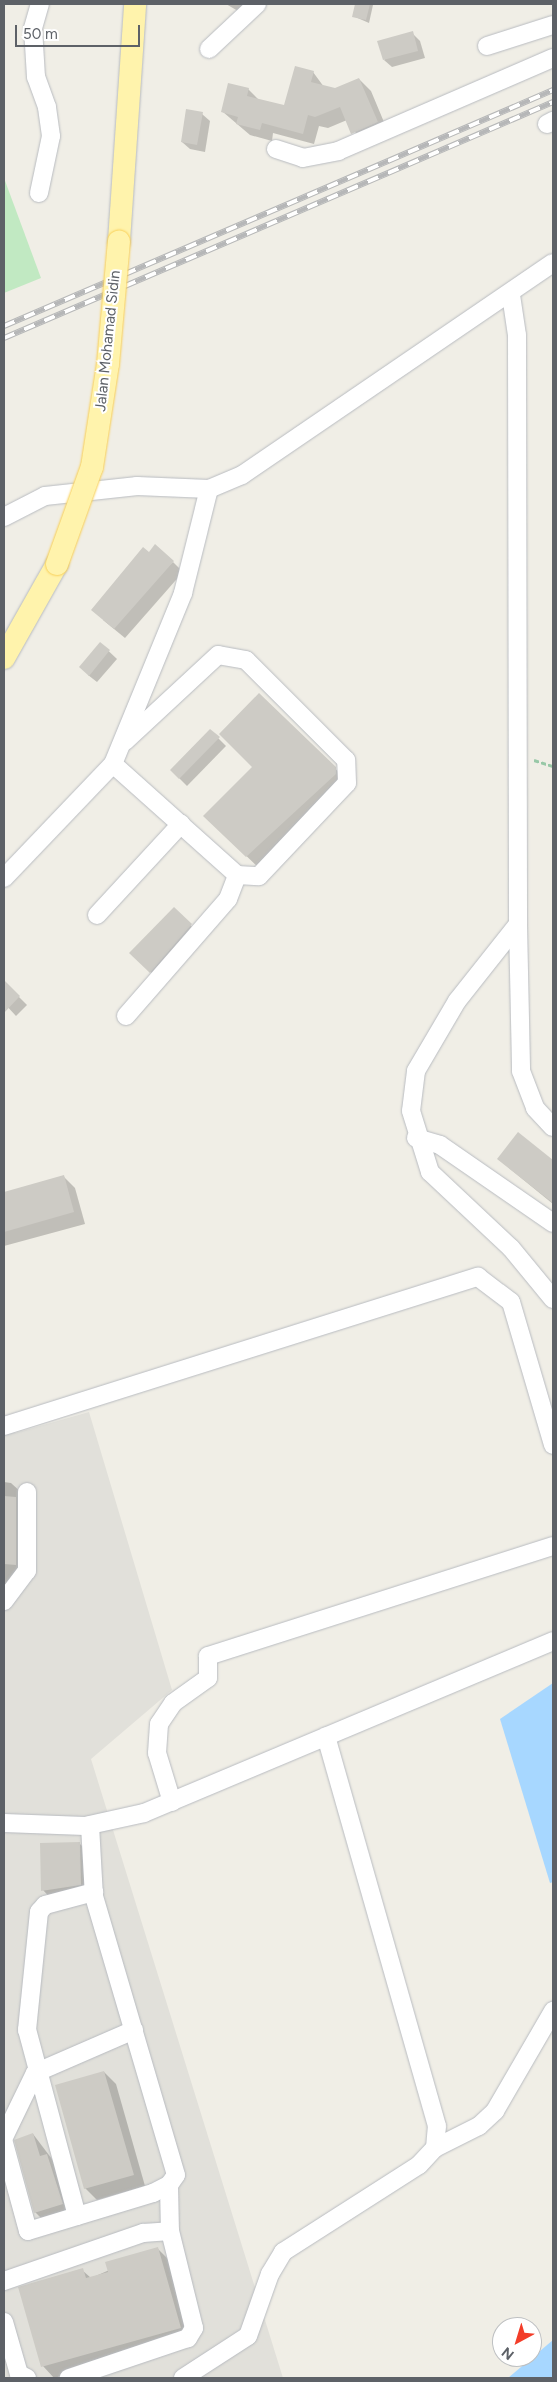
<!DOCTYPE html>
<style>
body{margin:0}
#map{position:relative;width:557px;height:2382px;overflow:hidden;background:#f0eee6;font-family:Figtree,sans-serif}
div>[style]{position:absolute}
.industrial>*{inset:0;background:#e1e0da}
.green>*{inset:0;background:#c1e9c2}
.water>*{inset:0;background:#a7d7ff}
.shadow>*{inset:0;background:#0003}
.building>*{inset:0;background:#cdcbc5}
.path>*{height:3px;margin-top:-1.5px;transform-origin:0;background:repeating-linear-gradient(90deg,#98c8a7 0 5px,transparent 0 7.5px)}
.roads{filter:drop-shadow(0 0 1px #b8bbc0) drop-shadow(0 0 1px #b8bbc0)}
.minor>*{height:18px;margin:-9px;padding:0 9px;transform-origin:9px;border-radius:9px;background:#fff}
.major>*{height:22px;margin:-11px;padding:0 11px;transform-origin:11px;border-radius:11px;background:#fff3ac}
.rail>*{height:5.5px;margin-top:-2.75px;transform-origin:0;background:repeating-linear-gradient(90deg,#fff 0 11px,#b6b7b8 0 22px);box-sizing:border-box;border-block:1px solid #b6b7b8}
.bridges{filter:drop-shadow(0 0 1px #f9cf56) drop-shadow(0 0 1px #f9cf56)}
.major-bridge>*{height:22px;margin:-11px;padding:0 11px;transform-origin:11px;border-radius:11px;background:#fff3ac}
span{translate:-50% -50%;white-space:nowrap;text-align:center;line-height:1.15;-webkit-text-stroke:4px #fff;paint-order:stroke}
.street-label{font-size:15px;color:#5d6167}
.frame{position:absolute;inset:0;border:5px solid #5d6167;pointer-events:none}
.north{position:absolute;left:492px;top:2317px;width:50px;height:50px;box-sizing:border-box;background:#fff;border:1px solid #bec0c2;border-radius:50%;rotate:219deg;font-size:14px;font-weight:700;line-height:20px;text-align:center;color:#5d6167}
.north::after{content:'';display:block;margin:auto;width:18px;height:22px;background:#f33d29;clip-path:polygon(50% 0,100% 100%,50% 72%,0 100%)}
.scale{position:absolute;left:15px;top:25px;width:125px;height:22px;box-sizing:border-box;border:2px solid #5d6167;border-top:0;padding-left:6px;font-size:15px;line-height:18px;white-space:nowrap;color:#5d6167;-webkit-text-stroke:4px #fff;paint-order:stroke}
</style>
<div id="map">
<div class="industrial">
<div style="clip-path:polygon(89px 1412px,172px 1690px,91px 1759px,283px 2378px,4px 2378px,4px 1416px,8px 1415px,15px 1433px)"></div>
</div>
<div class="green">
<div style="clip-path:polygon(4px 178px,41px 278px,4px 293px)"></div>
</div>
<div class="water">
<div style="clip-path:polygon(553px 1683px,553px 1882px,550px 1883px,500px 1719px)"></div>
<div style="clip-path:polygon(553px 2340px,553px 2378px,508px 2378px)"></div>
</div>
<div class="shadow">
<div style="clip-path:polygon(226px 4px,243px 4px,238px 11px)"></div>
<div style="clip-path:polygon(356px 4px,373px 5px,369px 23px,353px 16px)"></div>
<div style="clip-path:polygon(412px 33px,420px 41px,425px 58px,392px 67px,384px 60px)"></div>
<div style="clip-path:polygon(313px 72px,324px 87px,335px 89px,359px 79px,371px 91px,389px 134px,364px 145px,347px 120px,328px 128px,319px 126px,314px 144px,273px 133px,272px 141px,250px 135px,223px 112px,248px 89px,259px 100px,285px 107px)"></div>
<div style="clip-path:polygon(202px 114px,210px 121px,205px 152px,190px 149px,182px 142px)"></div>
<div style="clip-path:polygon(173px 562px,183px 572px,125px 638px,103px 620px)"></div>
<div style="clip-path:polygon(100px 643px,117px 659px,97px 682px,88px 675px)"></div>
<div style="clip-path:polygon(259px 695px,349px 782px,261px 870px,205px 816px,254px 767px)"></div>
<div style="clip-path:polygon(210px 730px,226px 746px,187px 786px,171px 770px)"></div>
<div style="clip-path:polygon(174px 909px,202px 937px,162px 983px,131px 953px)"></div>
<div style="clip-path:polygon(4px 982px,27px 1005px,16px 1016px,4px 1003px)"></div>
<div style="clip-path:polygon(518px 1134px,553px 1161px,553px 1204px,498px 1159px)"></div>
<div style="clip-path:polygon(63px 1176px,75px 1188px,85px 1224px,4px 1246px,4px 1193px)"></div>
<div style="clip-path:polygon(4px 1482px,11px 1483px,23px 1494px,28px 1576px,4px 1591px)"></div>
<div style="clip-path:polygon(79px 1843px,91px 1855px,92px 1896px,54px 1902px,43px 1890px)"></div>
<div style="clip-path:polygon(104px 2072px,116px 2084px,145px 2186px,97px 2200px,85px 2188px)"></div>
<div style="clip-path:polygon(33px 2134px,58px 2167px,73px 2215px,47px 2224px,35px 2212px)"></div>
<div style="clip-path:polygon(158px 2249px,169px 2260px,192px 2339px,54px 2378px,43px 2366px,82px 2270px,91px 2278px)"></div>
</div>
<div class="building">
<div style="clip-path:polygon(355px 4px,370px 4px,366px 20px,352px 17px)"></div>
<div style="clip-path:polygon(413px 31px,418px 51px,383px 60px,377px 41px)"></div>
<div style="clip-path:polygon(295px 66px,314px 71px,311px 82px,335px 88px,359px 78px,378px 122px,351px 134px,340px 107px,315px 117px,308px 115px,303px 134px,262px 123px,260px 130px,236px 124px,238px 117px,221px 112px,228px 83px,249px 88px,247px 96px,284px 105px)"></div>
<div style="clip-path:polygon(186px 109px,203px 112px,197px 145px,181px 142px)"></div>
<div style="clip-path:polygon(155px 544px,174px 561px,114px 629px,91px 610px,143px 547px,149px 552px)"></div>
<div style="clip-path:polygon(100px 642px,110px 650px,89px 676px,79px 667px)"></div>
<div style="clip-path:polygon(259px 693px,336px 767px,336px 774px,246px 857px,203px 816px,252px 767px,219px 734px)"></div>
<div style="clip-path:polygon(210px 729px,220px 737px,179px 779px,170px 770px)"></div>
<div style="clip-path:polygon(174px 907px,192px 924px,150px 973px,129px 953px)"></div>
<div style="clip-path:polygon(4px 980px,20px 996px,4px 1013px)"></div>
<div style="clip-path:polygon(518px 1132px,553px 1160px,553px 1203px,497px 1159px)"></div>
<div style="clip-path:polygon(64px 1175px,74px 1212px,4px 1232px,4px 1192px)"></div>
<div style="clip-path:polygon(4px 1496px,16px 1497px,16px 1565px,4px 1564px)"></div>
<div style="clip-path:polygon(80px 1842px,81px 1885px,41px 1891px,40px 1843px)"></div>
<div style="clip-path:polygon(104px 2071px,134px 2175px,84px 2189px,55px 2085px)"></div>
<div style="clip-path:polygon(33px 2133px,40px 2156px,47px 2154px,63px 2204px,34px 2213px,14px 2140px)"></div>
<div style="clip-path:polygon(158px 2247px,181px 2328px,41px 2367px,18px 2287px,83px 2268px,86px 2278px,108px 2272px,105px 2262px)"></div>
</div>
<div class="path">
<div style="left:534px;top:760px;width:20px;rotate:18deg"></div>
</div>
<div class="roads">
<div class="minor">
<div style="left:487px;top:46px;width:69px;rotate:-17.7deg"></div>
<div style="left:209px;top:49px;width:66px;rotate:-43.2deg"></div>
<div style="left:547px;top:124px;width:7px;rotate:-27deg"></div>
<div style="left:276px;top:149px;width:28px;rotate:18deg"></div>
<div style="left:303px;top:158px;width:36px;rotate:-11deg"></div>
<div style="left:338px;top:151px;width:234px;rotate:-23.4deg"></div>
<div style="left:39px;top:193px;width:58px;rotate:-78.1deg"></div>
<div style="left:51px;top:136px;width:29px;rotate:-98deg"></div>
<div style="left:47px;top:107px;width:32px;rotate:-110deg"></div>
<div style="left:36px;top:77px;width:49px;rotate:-93.5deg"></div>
<div style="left:33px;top:28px;width:25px;rotate:-74deg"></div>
<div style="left:511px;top:295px;width:40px;rotate:81.5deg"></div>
<div style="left:517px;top:335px;width:589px;rotate:89.9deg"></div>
<div style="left:518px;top:924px;width:98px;rotate:128.4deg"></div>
<div style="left:457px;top:1001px;width:81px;rotate:120.4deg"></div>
<div style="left:416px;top:1071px;width:40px;rotate:97.1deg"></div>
<div style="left:411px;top:1111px;width:64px;rotate:72.7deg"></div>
<div style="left:430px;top:1172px;width:111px;rotate:43.2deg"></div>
<div style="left:511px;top:1248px;width:66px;rotate:50.5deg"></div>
<div style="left:4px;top:517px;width:46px;rotate:-27.1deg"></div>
<div style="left:45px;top:496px;width:93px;rotate:-6.2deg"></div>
<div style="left:137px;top:486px;width:72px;rotate:2.4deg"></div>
<div style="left:209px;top:489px;width:36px;rotate:-23deg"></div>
<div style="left:242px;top:475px;width:376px;rotate:-34.3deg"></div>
<div style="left:113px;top:764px;width:166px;rotate:41.8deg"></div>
<div style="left:237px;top:875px;width:22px;rotate:3deg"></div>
<div style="left:259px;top:876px;width:128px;rotate:-46.6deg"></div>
<div style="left:347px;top:783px;width:23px;rotate:-92deg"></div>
<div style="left:346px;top:760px;width:141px;rotate:-135deg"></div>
<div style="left:246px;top:660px;width:28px;rotate:-170deg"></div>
<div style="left:218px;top:655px;width:127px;rotate:137.2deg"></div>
<div style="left:4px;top:878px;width:158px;rotate:-46.3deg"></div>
<div style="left:113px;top:764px;width:185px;rotate:-67.7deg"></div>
<div style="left:183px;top:593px;width:107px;rotate:-76deg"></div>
<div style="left:97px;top:915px;width:124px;rotate:-47.3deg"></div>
<div style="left:518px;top:924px;width:147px;rotate:88.8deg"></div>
<div style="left:521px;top:1071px;width:40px;rotate:69deg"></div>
<div style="left:535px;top:1108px;width:26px;rotate:47deg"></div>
<div style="left:126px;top:1016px;width:155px;rotate:-48.9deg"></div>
<div style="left:228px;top:899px;width:26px;rotate:-69deg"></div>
<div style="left:416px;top:1138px;width:25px;rotate:16deg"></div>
<div style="left:440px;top:1145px;width:137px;rotate:34.6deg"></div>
<div style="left:4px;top:1426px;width:497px;rotate:-17.5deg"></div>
<div style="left:478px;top:1277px;width:41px;rotate:37.1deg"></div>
<div style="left:511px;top:1302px;width:149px;rotate:73.6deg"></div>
<div style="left:4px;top:1601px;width:38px;rotate:-53deg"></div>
<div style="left:27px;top:1571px;width:79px;rotate:-90deg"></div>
<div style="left:172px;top:1802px;width:51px;rotate:-107deg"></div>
<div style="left:157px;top:1753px;width:29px;rotate:-86deg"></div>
<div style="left:159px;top:1724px;width:25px;rotate:-56deg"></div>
<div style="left:173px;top:1703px;width:43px;rotate:-35.5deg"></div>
<div style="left:208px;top:1678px;width:22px;rotate:-90deg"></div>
<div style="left:208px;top:1656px;width:362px;rotate:-17.7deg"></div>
<div style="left:4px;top:1823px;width:81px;rotate:2.1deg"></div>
<div style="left:85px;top:1826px;width:60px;rotate:-12.4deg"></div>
<div style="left:144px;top:1813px;width:444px;rotate:-22.8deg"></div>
<div style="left:4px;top:2137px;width:71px;rotate:-64.2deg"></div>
<div style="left:35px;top:2073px;width:108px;rotate:-23.5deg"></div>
<div style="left:4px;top:2143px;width:91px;rotate:74.7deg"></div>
<div style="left:28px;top:2231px;width:131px;rotate:-16.9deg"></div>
<div style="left:153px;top:2193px;width:18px;rotate:-27deg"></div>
<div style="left:169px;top:2185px;width:12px;rotate:-55deg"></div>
<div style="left:176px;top:2175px;width:290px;rotate:-106.4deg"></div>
<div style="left:94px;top:1897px;width:72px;rotate:-93.2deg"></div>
<div style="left:435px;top:2148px;width:49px;rotate:-26.6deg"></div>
<div style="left:479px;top:2126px;width:22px;rotate:-43deg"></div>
<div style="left:495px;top:2111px;width:116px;rotate:-59.9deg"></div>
<div style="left:169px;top:2185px;width:46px;rotate:88.8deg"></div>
<div style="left:77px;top:2216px;width:193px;rotate:-105deg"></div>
<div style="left:27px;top:2030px;width:119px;rotate:-84.2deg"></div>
<div style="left:39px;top:1912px;width:9px;rotate:-49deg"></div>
<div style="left:45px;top:1905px;width:51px;rotate:-14.9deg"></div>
<div style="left:4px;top:2281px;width:147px;rotate:-19.1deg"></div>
<div style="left:143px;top:2233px;width:27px;rotate:-4deg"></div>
<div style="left:170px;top:2231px;width:100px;rotate:76.1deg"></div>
<div style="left:194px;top:2328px;width:12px;rotate:121deg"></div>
<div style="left:188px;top:2338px;width:126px;rotate:161.4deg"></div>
<div style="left:4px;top:2322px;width:54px;rotate:73.9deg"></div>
<div style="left:19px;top:2374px;width:9px;rotate:27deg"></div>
<div style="left:183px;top:2378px;width:77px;rotate:-32.9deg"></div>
<div style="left:248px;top:2336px;width:66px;rotate:-70.5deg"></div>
<div style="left:270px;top:2274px;width:26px;rotate:-59deg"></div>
<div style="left:283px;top:2252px;width:161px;rotate:-32.6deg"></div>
<div style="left:419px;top:2165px;width:23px;rotate:-47deg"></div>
<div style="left:435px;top:2148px;width:22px;rotate:-85deg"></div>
<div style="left:437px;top:2126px;width:405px;rotate:-105.9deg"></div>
</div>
<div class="major">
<div style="left:119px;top:241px;width:238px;rotate:-86.1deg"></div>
<div style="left:4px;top:658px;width:108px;rotate:-60.6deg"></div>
</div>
</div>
<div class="rail">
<div style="left:4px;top:326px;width:598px;rotate:-23.26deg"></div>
<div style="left:4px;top:338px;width:598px;rotate:-23.26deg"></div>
</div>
<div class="bridges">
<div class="major-bridge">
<div style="left:57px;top:564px;width:103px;rotate:-70.2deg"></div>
<div style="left:92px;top:467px;width:104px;rotate:-81.2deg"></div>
<div style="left:108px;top:364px;width:123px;rotate:-84.9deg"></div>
</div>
</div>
<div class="street-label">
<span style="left:108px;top:341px;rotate:-84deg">Jalan Mohamad Sidin</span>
</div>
<div class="frame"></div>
<div class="north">N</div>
<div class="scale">50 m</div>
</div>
